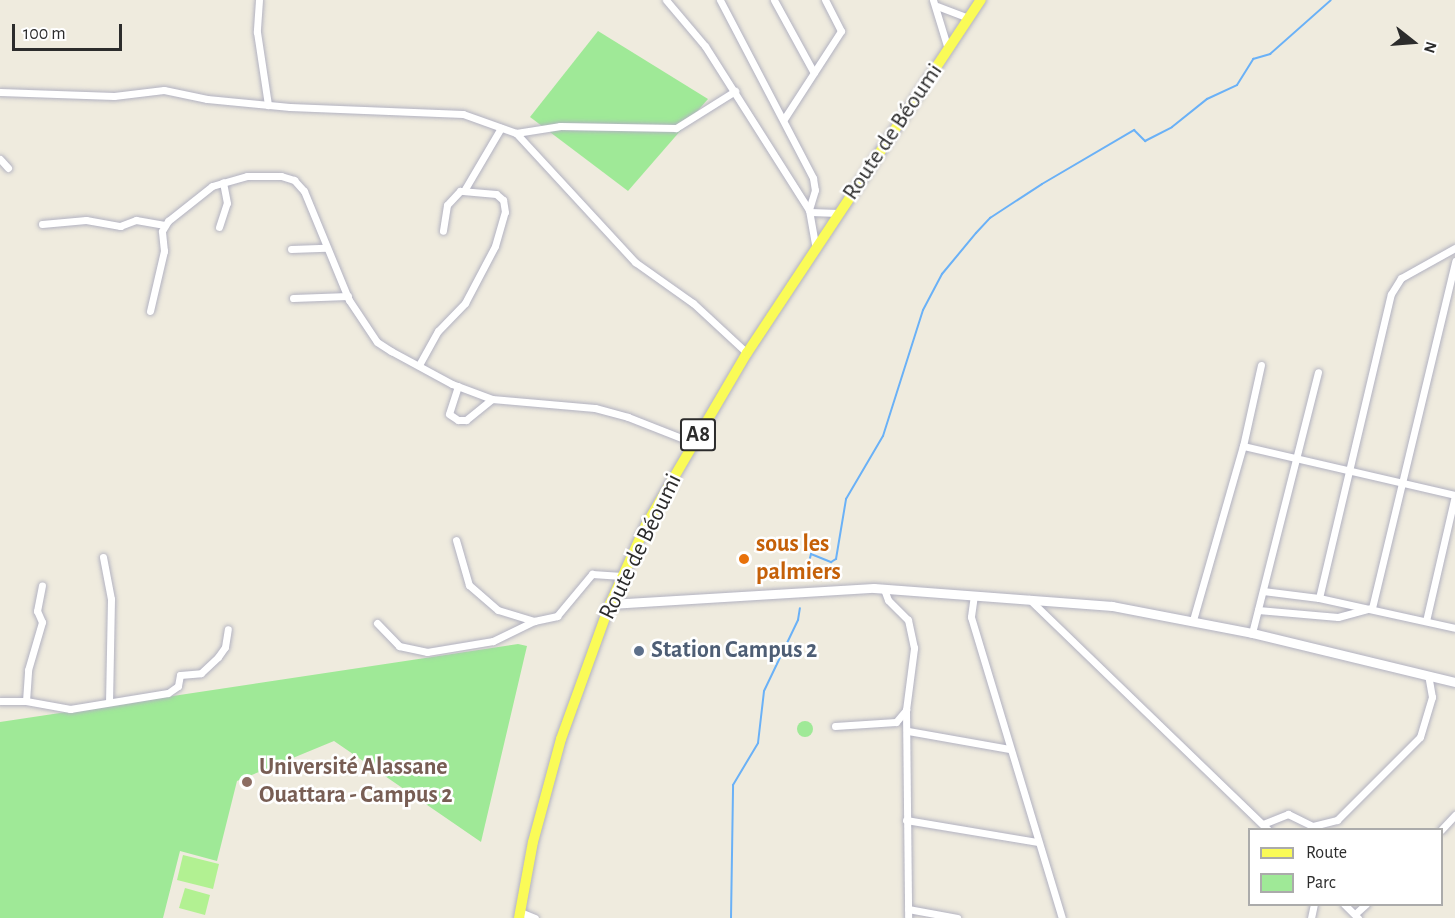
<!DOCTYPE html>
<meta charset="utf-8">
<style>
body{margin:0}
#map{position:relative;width:1455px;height:918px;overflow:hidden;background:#efebde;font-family:"Alegreya Sans",sans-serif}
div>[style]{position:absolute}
.green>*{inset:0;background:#9fe997}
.round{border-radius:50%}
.pitch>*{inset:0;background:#b2f192}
.stream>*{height:2px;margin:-1px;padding:0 1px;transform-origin:1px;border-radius:1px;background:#6ab1f7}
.roads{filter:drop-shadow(0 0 2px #b2b2c1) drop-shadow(0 0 2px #b2b2c1)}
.minor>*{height:7px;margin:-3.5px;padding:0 3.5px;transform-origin:3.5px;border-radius:3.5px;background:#fff}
.secondary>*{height:9px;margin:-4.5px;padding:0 4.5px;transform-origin:4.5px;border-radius:4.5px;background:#fff}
.primary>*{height:10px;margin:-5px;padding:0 5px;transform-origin:5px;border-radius:5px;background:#fafb57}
.dots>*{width:16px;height:16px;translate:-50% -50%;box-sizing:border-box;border:3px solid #fff;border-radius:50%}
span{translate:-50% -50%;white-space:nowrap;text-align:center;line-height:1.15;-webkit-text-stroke:5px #fff;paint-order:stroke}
.shield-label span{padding:2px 4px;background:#fff;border:2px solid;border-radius:4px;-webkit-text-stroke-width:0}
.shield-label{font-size:22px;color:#2c2c2c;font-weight:700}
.street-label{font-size:24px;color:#2c2c2c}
.food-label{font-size:24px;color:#c56008;font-weight:700}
.left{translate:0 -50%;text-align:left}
.service-label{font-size:24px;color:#4e5e75;font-weight:700}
.education-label{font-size:24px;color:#785e54;font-weight:700}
.legend{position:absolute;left:1248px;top:828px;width:195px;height:78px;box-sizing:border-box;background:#fff;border:2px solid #ababab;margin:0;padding:8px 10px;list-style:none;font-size:18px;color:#2c2c2c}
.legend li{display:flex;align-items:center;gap:12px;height:30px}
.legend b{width:30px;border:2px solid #ababab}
.north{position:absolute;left:1383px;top:12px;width:60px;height:60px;-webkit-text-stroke:4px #fff;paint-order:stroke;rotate:107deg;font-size:16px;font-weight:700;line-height:24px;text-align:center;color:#2c2c2c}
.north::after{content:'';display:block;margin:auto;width:21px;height:27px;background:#2c2c2c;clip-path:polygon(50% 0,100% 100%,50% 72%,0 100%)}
.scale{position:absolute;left:12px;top:24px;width:110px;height:27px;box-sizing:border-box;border:3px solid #2c2c2c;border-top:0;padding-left:8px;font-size:18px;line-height:21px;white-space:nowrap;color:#2c2c2c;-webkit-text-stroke:4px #fff;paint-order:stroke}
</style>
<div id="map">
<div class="green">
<div style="clip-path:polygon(598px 31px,708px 99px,628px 191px,530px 117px)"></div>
<div style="clip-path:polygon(518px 644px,527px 646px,481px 842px,334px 741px,237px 781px,217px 861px,180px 851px,163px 918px,0 918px,0 722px)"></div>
<div class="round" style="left:797px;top:721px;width:16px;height:16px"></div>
</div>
<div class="pitch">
<div style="clip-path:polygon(183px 855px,219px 864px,213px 889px,177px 880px)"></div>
<div style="clip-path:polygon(185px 888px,210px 895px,205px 915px,179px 908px)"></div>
</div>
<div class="stream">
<div style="left:805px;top:578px;width:25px;rotate:-76deg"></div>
<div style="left:811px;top:554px;width:22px;rotate:22deg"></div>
<div style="left:831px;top:562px;width:6px;rotate:-31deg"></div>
<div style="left:836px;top:559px;width:61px;rotate:-80.5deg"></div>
<div style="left:846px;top:499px;width:73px;rotate:-59.6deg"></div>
<div style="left:883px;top:436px;width:132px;rotate:-72.4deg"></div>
<div style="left:923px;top:310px;width:41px;rotate:-62.2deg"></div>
<div style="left:942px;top:274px;width:53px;rotate:-50.3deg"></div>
<div style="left:976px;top:233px;width:21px;rotate:-47deg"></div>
<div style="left:990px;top:218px;width:62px;rotate:-33.2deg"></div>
<div style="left:1042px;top:184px;width:107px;rotate:-30.4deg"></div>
<div style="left:1134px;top:130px;width:16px;rotate:45deg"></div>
<div style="left:1145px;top:141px;width:30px;rotate:-27deg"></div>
<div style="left:1172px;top:127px;width:45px;rotate:-38.7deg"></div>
<div style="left:1207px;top:99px;width:33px;rotate:-25deg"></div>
<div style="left:1237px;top:85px;width:31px;rotate:-58deg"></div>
<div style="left:1253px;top:59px;width:18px;rotate:-16deg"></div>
<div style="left:1270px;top:54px;width:81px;rotate:-41.5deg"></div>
<div style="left:731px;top:918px;width:133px;rotate:-89.1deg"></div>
<div style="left:733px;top:785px;width:49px;rotate:-59.2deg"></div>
<div style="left:758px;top:743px;width:52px;rotate:-83.4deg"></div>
<div style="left:764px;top:691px;width:79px;rotate:-64.4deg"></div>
<div style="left:798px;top:620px;width:12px;rotate:-81deg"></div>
</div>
<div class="roads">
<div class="minor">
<div style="left:259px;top:0;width:32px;rotate:94deg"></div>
<div style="left:257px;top:32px;width:74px;rotate:81.4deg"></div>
<div style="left:666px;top:0;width:60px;rotate:49.7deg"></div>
<div style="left:705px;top:46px;width:194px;rotate:57.6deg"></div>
<div style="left:809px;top:210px;width:39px;rotate:80deg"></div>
<div style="left:720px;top:0;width:201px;rotate:62.4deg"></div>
<div style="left:813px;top:178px;width:12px;rotate:81deg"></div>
<div style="left:815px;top:190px;width:21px;rotate:107deg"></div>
<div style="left:774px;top:0;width:83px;rotate:61.3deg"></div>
<div style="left:933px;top:0;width:51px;rotate:73deg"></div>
<div style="left:937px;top:6px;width:33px;rotate:21deg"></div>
<div style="left:0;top:92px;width:114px;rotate:2deg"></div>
<div style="left:114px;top:96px;width:50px;rotate:-6.8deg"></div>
<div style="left:164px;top:90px;width:44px;rotate:11.8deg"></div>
<div style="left:207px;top:99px;width:83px;rotate:5.5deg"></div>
<div style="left:290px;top:107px;width:173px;rotate:2.3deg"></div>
<div style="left:463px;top:114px;width:56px;rotate:19.7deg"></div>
<div style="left:516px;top:133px;width:176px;rotate:47.3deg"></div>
<div style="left:635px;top:262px;width:71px;rotate:35.3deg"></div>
<div style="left:693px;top:303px;width:74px;rotate:42.8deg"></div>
<div style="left:784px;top:119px;width:105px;rotate:-57.1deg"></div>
<div style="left:841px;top:31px;width:35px;rotate:-117deg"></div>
<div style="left:516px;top:133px;width:45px;rotate:-9deg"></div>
<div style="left:560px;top:126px;width:116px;rotate:1deg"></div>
<div style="left:676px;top:128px;width:70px;rotate:-32.1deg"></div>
<div style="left:0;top:159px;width:12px;rotate:48deg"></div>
<div style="left:465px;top:189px;width:71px;rotate:-59.5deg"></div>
<div style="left:810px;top:212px;width:28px;rotate:2deg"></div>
<div style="left:42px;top:224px;width:44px;rotate:-5.2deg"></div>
<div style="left:86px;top:220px;width:35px;rotate:10deg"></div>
<div style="left:120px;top:226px;width:17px;rotate:-21deg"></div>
<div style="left:136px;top:220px;width:29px;rotate:10deg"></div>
<div style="left:219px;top:227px;width:25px;rotate:-72deg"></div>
<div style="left:227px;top:203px;width:21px;rotate:-101deg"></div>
<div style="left:291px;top:249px;width:35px;rotate:-2deg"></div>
<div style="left:293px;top:298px;width:55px;rotate:-2.1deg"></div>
<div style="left:150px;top:311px;width:62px;rotate:-76.9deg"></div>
<div style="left:164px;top:251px;width:20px;rotate:-96deg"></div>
<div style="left:162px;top:231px;width:12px;rotate:-59deg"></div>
<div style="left:168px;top:221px;width:56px;rotate:-38.5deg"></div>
<div style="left:212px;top:186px;width:36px;rotate:-16deg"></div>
<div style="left:247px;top:176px;width:34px"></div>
<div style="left:281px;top:176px;width:14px;rotate:17deg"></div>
<div style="left:294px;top:180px;width:15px;rotate:48deg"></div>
<div style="left:304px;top:191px;width:118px;rotate:67.6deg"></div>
<div style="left:349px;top:300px;width:50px;rotate:56.3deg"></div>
<div style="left:377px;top:342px;width:17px;rotate:33deg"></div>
<div style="left:391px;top:351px;width:69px;rotate:28.4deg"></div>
<div style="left:452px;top:384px;width:43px;rotate:20.6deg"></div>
<div style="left:492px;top:399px;width:103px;rotate:5deg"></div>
<div style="left:595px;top:408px;width:34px;rotate:15deg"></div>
<div style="left:628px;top:417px;width:71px;rotate:21.5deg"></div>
<div style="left:419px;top:365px;width:39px;rotate:-61deg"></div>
<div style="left:438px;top:331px;width:39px;rotate:-46deg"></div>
<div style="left:465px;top:303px;width:64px;rotate:-62.2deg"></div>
<div style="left:495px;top:246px;width:35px;rotate:-74deg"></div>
<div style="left:505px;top:212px;width:12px;rotate:-99deg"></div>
<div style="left:503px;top:200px;width:9px;rotate:-139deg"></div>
<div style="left:496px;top:194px;width:36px;rotate:-175deg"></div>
<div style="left:460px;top:191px;width:19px;rotate:133deg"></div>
<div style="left:447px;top:205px;width:26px;rotate:99deg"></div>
<div style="left:458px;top:386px;width:29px;rotate:108deg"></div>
<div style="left:449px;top:414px;width:11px;rotate:34deg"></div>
<div style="left:458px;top:420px;width:8px"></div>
<div style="left:466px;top:420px;width:33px;rotate:-39deg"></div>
<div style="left:1243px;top:446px;width:218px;rotate:13deg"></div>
<div style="left:456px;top:540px;width:47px;rotate:73.9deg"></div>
<div style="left:469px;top:585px;width:38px;rotate:41deg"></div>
<div style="left:498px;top:610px;width:38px;rotate:17deg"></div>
<div style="left:534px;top:621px;width:24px;rotate:-12deg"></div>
<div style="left:557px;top:616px;width:55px;rotate:-50.2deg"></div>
<div style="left:592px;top:574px;width:30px;rotate:4deg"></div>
<div style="left:103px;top:557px;width:43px;rotate:79.2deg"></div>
<div style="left:111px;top:599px;width:101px;rotate:91.1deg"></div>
<div style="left:1263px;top:591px;width:56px;rotate:7.1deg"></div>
<div style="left:1319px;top:598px;width:139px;rotate:12.4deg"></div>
<div style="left:974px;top:595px;width:22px;rotate:98deg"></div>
<div style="left:971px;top:617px;width:314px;rotate:73.2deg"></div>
<div style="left:1319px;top:598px;width:312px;rotate:-76.7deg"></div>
<div style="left:1391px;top:294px;width:19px;rotate:-58deg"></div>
<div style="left:1401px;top:278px;width:62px;rotate:-29.1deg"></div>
<div style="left:1029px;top:599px;width:332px;rotate:44deg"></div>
<div style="left:1258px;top:610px;width:80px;rotate:5deg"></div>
<div style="left:1338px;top:617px;width:35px;rotate:-15deg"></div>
<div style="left:1372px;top:608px;width:357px;rotate:-76.5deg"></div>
<div style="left:1193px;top:620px;width:181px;rotate:-74deg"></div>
<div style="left:1243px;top:446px;width:83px;rotate:-77.5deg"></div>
<div style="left:1426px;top:621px;width:129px;rotate:-77deg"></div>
<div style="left:377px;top:623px;width:32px;rotate:46deg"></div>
<div style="left:399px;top:646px;width:29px;rotate:12deg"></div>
<div style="left:427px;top:652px;width:67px;rotate:-9.5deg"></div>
<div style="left:493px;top:641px;width:46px;rotate:-26deg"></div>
<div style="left:1252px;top:633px;width:269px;rotate:-75.8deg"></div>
<div style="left:0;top:701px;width:26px"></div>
<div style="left:26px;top:701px;width:45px;rotate:10.3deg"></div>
<div style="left:70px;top:709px;width:99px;rotate:-9.3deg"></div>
<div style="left:168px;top:693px;width:12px;rotate:-35deg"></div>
<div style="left:178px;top:686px;width:11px;rotate:-80deg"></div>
<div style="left:180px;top:675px;width:21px;rotate:-5deg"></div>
<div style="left:201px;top:673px;width:23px;rotate:-43deg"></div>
<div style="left:218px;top:657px;width:12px;rotate:-55deg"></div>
<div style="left:225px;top:647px;width:18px;rotate:-81deg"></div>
<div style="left:26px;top:701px;width:31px;rotate:-86deg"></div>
<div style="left:28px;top:670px;width:50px;rotate:-73.7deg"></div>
<div style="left:42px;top:622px;width:12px;rotate:-114deg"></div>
<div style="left:37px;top:611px;width:26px;rotate:-79deg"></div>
<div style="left:906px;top:710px;width:208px;rotate:89.4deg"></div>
<div style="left:835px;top:726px;width:61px;rotate:-3.8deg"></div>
<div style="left:896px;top:722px;width:16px;rotate:-50deg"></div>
<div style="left:906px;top:710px;width:63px;rotate:-82.6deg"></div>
<div style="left:914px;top:648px;width:29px;rotate:-102deg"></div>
<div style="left:908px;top:620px;width:28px;rotate:-135deg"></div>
<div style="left:888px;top:600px;width:12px;rotate:-110deg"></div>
<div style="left:908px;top:731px;width:103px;rotate:10.1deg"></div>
<div style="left:906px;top:820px;width:134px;rotate:9.5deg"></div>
<div style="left:1263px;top:824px;width:27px;rotate:-22deg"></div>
<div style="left:1288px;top:814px;width:28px;rotate:26deg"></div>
<div style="left:1313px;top:826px;width:25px;rotate:-14deg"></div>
<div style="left:1337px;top:820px;width:117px;rotate:-45deg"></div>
<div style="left:1420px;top:737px;width:42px;rotate:-73.3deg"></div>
<div style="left:1432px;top:697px;width:22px;rotate:-100deg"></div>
<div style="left:1441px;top:830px;width:21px;rotate:-47deg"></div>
<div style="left:1344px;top:904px;width:20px;rotate:45deg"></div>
<div style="left:908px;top:909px;width:50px;rotate:10.4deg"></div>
<div style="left:520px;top:912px;width:16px;rotate:22deg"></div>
<div style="left:1355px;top:914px;width:15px;rotate:-42deg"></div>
<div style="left:1311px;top:918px;width:14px;rotate:-78deg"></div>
</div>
<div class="secondary">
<div style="left:610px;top:604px;width:264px;rotate:-3.5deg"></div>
<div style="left:874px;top:588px;width:239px;rotate:4.3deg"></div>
<div style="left:1112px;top:606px;width:143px;rotate:10.9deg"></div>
<div style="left:1252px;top:633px;width:209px;rotate:13.6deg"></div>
</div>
<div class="primary">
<div style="left:519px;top:918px;width:77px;rotate:-79.6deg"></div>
<div style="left:533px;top:842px;width:107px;rotate:-74.8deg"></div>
<div style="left:561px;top:739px;width:144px;rotate:-70.1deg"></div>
<div style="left:610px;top:604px;width:87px;rotate:-65.5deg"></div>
<div style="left:646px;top:525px;width:199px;rotate:-59.6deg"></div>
<div style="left:747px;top:353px;width:424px;rotate:-56.5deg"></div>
</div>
</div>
<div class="dots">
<div style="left:744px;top:559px;background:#e8710a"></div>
<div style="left:639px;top:651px;background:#5c6f8a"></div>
<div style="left:247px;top:782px;background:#8d6e63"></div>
</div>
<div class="shield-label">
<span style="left:698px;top:435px">A8</span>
</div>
<div class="street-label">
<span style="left:893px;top:132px;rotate:-56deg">Route de Béoumi</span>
<span style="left:641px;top:547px;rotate:-64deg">Route de Béoumi</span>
</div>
<div class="food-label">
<span class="left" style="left:756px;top:559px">sous les<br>palmiers</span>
</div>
<div class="service-label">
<span class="left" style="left:651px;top:651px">Station Campus 2</span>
</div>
<div class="education-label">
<span class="left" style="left:259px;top:782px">Université Alassane<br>Ouattara - Campus 2</span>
</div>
<ul class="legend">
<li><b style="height:8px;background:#fafb57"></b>Route</li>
<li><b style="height:16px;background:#9fe997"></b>Parc</li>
</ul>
<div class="north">N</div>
<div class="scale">100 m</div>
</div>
